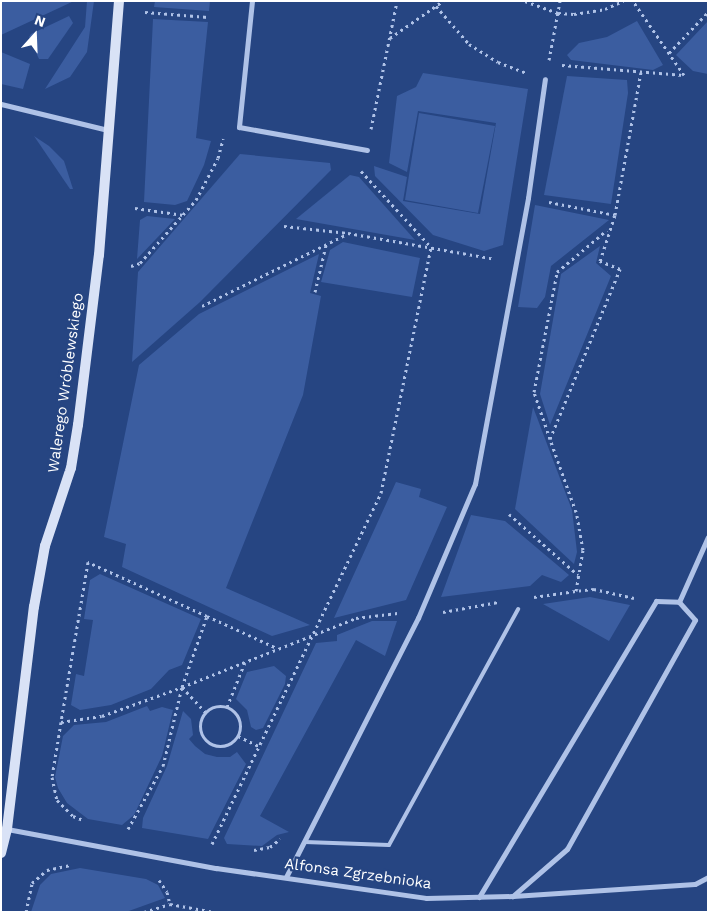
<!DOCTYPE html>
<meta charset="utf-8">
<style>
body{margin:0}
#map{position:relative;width:709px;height:913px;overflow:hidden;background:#264582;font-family:"Work Sans",sans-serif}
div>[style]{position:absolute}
.green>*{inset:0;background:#3b5da0}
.path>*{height:3px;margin-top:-1.5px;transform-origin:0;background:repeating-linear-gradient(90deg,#afc2e7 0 2.5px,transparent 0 6.5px)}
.path>.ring{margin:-1.5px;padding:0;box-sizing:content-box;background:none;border:3px solid #afc2e7;border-radius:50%}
.lane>*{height:4px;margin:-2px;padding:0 2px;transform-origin:2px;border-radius:2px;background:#afc2e7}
.street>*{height:5px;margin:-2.5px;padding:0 2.5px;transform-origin:2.5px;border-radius:2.5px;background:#afc2e7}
.secondary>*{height:10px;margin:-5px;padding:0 5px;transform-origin:5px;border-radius:5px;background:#d9e2f6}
span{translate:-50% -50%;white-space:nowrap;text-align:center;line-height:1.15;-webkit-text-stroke:4.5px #264582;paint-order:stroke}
.street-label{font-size:15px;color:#fff}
.frame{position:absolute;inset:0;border:2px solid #fff;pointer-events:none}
.north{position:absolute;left:10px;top:10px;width:50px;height:50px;-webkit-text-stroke:4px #264582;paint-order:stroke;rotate:20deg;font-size:14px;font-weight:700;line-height:20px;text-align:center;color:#fff}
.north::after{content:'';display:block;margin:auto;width:18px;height:22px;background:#fff;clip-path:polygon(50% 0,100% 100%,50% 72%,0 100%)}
</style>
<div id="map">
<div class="green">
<div style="clip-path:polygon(1px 1px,74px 1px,1px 35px)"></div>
<div style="clip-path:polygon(87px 1px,94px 1px,87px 52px,70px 77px,45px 89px,85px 27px)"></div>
<div style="clip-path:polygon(155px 1px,210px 1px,209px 11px,154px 7px)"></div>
<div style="clip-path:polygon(69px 16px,73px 23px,48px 59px,39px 59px,29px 37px,31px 34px)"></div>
<div style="clip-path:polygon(153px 19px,208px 22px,196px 138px,211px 141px,204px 165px,187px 201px,175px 205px,144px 202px)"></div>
<div style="clip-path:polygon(637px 21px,663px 65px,653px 70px,571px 60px,567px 55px,579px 43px,607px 37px)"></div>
<div style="clip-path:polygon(708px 21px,708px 74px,693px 71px,676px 55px)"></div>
<div style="clip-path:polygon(1px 52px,30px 64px,23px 89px,1px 84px)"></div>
<div style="clip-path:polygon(423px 73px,528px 89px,503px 245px,484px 251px,433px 235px,375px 176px,374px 166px,407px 177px,403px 201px,480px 214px,496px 123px,418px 111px,407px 172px,389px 163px,397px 96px,416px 87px)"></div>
<div style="clip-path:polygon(567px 76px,627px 80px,628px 93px,611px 204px,544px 195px)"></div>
<div style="clip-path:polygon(419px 113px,495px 126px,478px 213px,405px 200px)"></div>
<div style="clip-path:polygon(34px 136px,49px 146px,64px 161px,73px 189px,70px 189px)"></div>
<div style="clip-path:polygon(240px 154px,330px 163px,331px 170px,200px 302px,132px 362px,138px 272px)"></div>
<div style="clip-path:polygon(350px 175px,359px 177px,415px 240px,296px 219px)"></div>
<div style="clip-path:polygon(535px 205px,609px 220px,551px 266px,545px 297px,537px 308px,518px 307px)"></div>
<div style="clip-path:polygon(147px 216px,175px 219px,137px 259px,140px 220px)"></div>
<div style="clip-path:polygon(343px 242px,420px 258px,412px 297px,321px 282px,330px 250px)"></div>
<div style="clip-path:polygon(600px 246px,596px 263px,611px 276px,550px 425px,540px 394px,561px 274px)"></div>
<div style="clip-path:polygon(319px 254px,310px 293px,321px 296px,303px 395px,226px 588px,310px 625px,272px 636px,122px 567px,126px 544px,104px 537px,139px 365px,199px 314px)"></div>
<div style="clip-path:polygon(533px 407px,572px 510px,577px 552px,574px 564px,515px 509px)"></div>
<div style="clip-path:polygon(396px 482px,421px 489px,419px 497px,447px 507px,406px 600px,334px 618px)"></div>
<div style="clip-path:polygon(471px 515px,505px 521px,569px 575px,561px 582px,542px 575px,530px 586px,441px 597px)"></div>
<div style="clip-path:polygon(100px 574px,201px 619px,182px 665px,169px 670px,151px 689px,111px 705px,80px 710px,71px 705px,76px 674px,84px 676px,93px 620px,84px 619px,90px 580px)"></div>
<div style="clip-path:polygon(590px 597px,630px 605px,609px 641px,543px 604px)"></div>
<div style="clip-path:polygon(372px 621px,397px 621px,385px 656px,356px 640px,260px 816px,289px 832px,277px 835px,262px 846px,227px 844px,224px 838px,316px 643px,337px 641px,337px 635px)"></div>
<div style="clip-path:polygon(274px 666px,286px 676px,285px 684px,263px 728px,256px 730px,251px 727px,247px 710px,236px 699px,247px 672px)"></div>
<div style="clip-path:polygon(147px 706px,150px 711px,162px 707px,173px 710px,162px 756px,134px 815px,122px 825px,88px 819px,67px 803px,58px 788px,55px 777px,63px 736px,74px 725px,106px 722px)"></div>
<div style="clip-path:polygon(183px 711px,191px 719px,193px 735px,189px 739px,195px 746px,205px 754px,217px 757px,230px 757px,237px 752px,246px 764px,208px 839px,142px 828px,143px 818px,167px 766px)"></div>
<div style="clip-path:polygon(80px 868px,146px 879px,158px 885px,165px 898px,126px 912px,31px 912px,40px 885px,51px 874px)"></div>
</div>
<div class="path">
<div style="left:525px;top:1px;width:35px;rotate:20deg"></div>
<div style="left:558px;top:13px;width:16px;rotate:4deg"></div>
<div style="left:574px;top:14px;width:31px;rotate:-9deg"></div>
<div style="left:605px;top:9px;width:20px;rotate:-24deg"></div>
<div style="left:436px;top:6px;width:50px;rotate:49deg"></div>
<div style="left:469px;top:44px;width:34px;rotate:32deg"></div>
<div style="left:498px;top:62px;width:31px;rotate:21deg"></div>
<div style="left:145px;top:12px;width:63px;rotate:4.5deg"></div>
<div style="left:390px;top:38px;width:65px;rotate:-34.9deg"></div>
<div style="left:669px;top:53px;width:57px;rotate:-46.4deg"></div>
<div style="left:549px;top:60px;width:60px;rotate:-79.4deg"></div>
<div style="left:562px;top:65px;width:122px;rotate:4.7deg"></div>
<div style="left:684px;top:75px;width:90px;rotate:-124.6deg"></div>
<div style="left:371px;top:129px;width:131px;rotate:-78.5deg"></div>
<div style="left:361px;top:171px;width:103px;rotate:47.4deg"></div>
<div style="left:549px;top:202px;width:67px;rotate:11.1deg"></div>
<div style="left:135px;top:208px;width:49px;rotate:8.1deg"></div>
<div style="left:284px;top:226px;width:64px;rotate:6.2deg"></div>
<div style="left:348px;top:233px;width:149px;rotate:10deg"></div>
<div style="left:131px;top:266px;width:9px;rotate:-18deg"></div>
<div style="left:140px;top:263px;width:84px;rotate:-48.4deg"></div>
<div style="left:196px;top:200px;width:47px;rotate:-62.4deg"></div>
<div style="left:218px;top:158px;width:20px;rotate:-75deg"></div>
<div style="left:315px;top:292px;width:48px;rotate:-76.8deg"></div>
<div style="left:202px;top:306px;width:162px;rotate:-26.4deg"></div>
<div style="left:550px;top:439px;width:50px;rotate:-108.8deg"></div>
<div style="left:534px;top:392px;width:122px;rotate:-79.1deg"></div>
<div style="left:557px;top:272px;width:65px;rotate:-40deg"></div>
<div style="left:509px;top:514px;width:92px;rotate:41.5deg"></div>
<div style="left:534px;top:597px;width:42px;rotate:-8.1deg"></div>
<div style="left:634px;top:598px;width:41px;rotate:-167.3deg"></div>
<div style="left:594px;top:589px;width:18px;rotate:174deg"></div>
<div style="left:576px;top:591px;width:42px;rotate:-80.3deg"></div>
<div style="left:583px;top:550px;width:39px;rotate:-100deg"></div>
<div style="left:576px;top:512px;width:77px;rotate:-109.6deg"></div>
<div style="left:550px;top:439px;width:184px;rotate:-67.6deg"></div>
<div style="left:620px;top:269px;width:22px;rotate:-158deg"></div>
<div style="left:600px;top:261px;width:48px;rotate:-71.9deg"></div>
<div style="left:615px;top:215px;width:145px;rotate:-79.7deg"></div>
<div style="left:443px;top:612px;width:56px;rotate:-10.3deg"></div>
<div style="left:207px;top:616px;width:77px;rotate:24.6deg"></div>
<div style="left:182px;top:687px;width:34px;rotate:47deg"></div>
<div class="ring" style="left:200px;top:706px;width:37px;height:37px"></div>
<div style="left:227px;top:707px;width:48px;rotate:-68.2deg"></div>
<div style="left:61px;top:722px;width:41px;rotate:-8.3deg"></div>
<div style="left:102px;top:716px;width:85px;rotate:-19.9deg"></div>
<div style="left:182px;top:687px;width:75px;rotate:-70.6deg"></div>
<div style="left:207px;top:616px;width:131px;rotate:-155.6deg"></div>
<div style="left:88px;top:562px;width:162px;rotate:99.6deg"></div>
<div style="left:61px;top:722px;width:56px;rotate:99.3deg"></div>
<div style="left:52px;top:777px;width:24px;rotate:78deg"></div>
<div style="left:57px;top:800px;width:23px;rotate:45deg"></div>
<div style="left:73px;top:816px;width:9px;rotate:21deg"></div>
<div style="left:238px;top:736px;width:25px;rotate:26deg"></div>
<div style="left:128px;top:829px;width:72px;rotate:-60.9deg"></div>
<div style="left:163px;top:766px;width:81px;rotate:-76.5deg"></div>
<div style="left:182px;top:687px;width:187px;rotate:-21.6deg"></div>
<div style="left:356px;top:618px;width:42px;rotate:-6.8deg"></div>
<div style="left:212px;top:844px;width:390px;rotate:-64.3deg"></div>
<div style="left:381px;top:493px;width:251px;rotate:-78.5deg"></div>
<div style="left:254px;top:850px;width:16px;rotate:-11deg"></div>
<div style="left:270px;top:847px;width:13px;rotate:-39deg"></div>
<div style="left:159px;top:880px;width:14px;rotate:56deg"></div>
<div style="left:167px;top:892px;width:12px;rotate:76deg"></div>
<div style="left:170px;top:904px;width:45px;rotate:10.3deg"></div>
<div style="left:26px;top:912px;width:30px;rotate:-78deg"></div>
<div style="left:32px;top:883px;width:20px;rotate:-41deg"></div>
<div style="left:47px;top:870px;width:24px;rotate:-12deg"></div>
<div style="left:144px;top:912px;width:27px;rotate:-17deg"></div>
</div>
<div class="lane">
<div style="left:305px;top:842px;width:84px;rotate:2deg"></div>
<div style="left:389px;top:845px;width:269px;rotate:-61.3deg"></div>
</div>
<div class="street">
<div style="left:252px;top:1px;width:127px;rotate:95.9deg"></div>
<div style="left:239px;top:127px;width:130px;rotate:10.2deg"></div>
<div style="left:1px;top:104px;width:110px;rotate:13.7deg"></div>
<div style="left:679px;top:602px;width:71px;rotate:-66deg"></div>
<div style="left:7px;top:829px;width:213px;rotate:10.6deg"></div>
<div style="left:216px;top:868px;width:212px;rotate:8.1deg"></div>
<div style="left:426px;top:898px;width:87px;rotate:-1.3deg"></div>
<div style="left:513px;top:896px;width:182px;rotate:-3.8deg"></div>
<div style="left:695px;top:884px;width:15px;rotate:-28deg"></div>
<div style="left:286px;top:877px;width:291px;rotate:-63deg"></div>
<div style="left:418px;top:618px;width:146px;rotate:-67deg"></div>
<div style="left:475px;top:484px;width:291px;rotate:-79.5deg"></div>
<div style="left:528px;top:198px;width:120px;rotate:-81.9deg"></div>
<div style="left:479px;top:897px;width:345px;rotate:-59.1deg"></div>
<div style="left:656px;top:601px;width:23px;rotate:2deg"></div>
<div style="left:679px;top:602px;width:24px;rotate:48deg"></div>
<div style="left:695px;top:620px;width:262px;rotate:119.2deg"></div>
<div style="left:567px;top:849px;width:72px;rotate:139deg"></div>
</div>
<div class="secondary">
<div style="left:1px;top:853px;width:25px;rotate:-76deg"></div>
<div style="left:7px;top:829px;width:224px;rotate:-83.1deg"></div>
<div style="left:34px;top:607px;width:62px;rotate:-79.8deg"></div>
<div style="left:45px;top:546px;width:82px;rotate:-71.6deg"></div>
<div style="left:71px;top:468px;width:44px;rotate:-80.8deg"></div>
<div style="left:78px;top:425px;width:171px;rotate:-83deg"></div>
<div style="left:99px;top:255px;width:255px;rotate:-85.5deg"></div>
</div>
<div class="street-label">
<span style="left:66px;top:383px;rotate:-82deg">Walerego Wróblewskiego</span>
<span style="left:358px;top:874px;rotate:8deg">Alfonsa Zgrzebnioka</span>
</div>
<div class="frame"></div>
<div class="north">N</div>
</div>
